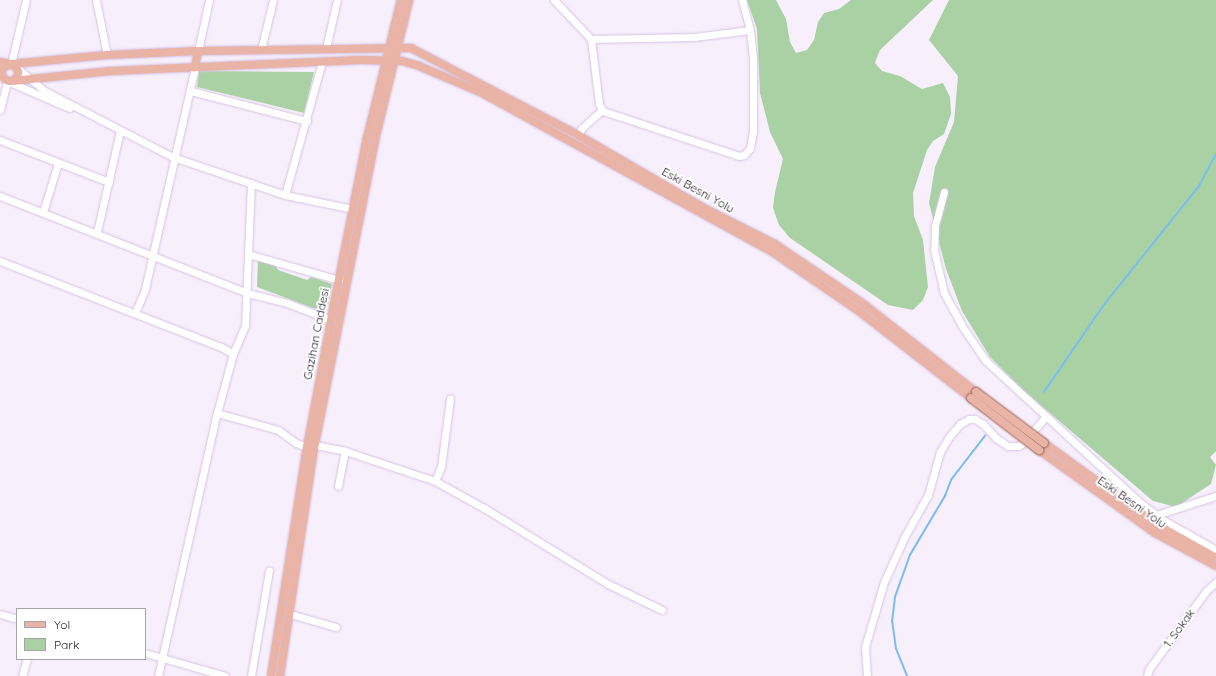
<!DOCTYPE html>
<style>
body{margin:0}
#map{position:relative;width:1216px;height:676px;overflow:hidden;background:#f7effc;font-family:Quicksand,sans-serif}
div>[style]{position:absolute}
.green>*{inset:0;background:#a9d1a4}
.stream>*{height:1.5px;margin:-0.75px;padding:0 0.75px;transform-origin:0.75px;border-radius:0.75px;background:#7bbdf0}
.roads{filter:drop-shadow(0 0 1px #d6c2e2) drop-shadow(0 0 1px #d6c2e2)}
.minor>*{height:7px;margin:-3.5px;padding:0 3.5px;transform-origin:3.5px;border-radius:3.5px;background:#fff}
.major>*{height:8px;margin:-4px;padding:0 4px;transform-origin:4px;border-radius:4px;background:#e9b3a6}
.major>.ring{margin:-4px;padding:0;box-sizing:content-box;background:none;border:8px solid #e9b3a6;border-radius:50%}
.bridges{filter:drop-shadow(0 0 1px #9a5d52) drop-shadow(0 0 1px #9a5d52)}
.major-bridge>*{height:8px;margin:-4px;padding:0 4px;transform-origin:4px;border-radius:4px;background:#e9b3a6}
span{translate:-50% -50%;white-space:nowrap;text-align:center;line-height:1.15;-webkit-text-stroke:4px #fff;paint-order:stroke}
.street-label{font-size:12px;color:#221b26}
.legend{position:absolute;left:16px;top:608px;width:130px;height:52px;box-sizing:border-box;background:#fff;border:1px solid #a7a4a8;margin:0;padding:5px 7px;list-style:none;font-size:12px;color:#221b26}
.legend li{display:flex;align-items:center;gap:8px;height:20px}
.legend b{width:20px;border:1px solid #a7a4a8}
</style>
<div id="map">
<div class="green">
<div style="clip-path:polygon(747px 0,776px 0,786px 19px,790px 42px,796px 53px,807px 50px,814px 40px,818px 22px,824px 13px,839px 9px,851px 0,933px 0,880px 50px,875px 63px,882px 71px,900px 76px,922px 89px,943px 83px,950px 97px,951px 114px,944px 134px,933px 141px,927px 150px,913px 193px,914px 216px,923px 240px,928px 287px,923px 300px,913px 310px,888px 305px,790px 238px,779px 225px,773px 208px,775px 192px,783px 159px,770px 132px,760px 93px,757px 29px)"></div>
<div style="clip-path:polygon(949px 0,1216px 0,1216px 451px,1210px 457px,1216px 465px,1211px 484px,1176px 507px,1153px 501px,1024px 391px,990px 357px,962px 311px,946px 269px,929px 203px,935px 167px,954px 122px,958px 76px,929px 40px)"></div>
<div style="clip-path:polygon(199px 71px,314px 72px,304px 113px,197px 87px)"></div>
<div style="clip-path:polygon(258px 259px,275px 265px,278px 270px,307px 280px,311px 277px,332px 284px,328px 306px,321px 311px,257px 287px)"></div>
</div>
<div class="stream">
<div style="left:1044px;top:392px;width:104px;rotate:-55.5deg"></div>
<div style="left:1103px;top:306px;width:154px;rotate:-51.3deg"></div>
<div style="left:1199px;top:186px;width:36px;rotate:-62deg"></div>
<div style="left:907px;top:676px;width:29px;rotate:-112deg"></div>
<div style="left:896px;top:649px;width:27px;rotate:-98deg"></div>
<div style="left:892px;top:622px;width:25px;rotate:-83deg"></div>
<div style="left:895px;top:597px;width:45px;rotate:-70.3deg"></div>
<div style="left:910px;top:555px;width:69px;rotate:-59.3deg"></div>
<div style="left:945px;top:496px;width:17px;rotate:-69deg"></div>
<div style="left:951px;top:480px;width:56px;rotate:-52.3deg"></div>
</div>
<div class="roads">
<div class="minor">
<div style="left:96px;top:0;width:56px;rotate:78.7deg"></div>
<div style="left:554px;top:0;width:54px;rotate:46.5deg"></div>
<div style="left:591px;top:39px;width:103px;rotate:-1.1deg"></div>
<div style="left:694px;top:37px;width:56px;rotate:-7.1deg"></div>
<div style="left:591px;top:39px;width:65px;rotate:83deg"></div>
<div style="left:599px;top:104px;width:8px;rotate:60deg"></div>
<div style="left:603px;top:111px;width:143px;rotate:18.3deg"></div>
<div style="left:739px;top:156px;width:5px;rotate:-11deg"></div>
<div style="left:744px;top:155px;width:9px;rotate:-49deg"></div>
<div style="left:750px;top:148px;width:17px;rotate:-80deg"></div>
<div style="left:753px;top:131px;width:72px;rotate:-90deg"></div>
<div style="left:753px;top:59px;width:29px;rotate:-96deg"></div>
<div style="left:750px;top:30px;width:31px;rotate:-105deg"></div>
<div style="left:326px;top:48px;width:49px;rotate:-77.1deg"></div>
<div style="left:261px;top:50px;width:51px;rotate:-76.5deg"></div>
<div style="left:198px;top:51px;width:52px;rotate:-77.8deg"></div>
<div style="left:11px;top:64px;width:66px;rotate:-76.8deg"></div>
<div style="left:16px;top:67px;width:38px;rotate:40deg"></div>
<div style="left:45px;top:91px;width:144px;rotate:27.3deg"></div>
<div style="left:173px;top:157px;width:118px;rotate:18.7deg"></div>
<div style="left:285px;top:195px;width:69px;rotate:11.6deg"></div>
<div style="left:191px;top:91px;width:120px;rotate:14.5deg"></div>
<div style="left:0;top:110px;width:30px;rotate:-76deg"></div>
<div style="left:7px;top:81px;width:68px;rotate:23.5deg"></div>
<div style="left:578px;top:135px;width:8px;rotate:-60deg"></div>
<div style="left:582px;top:128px;width:27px;rotate:-42deg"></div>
<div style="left:0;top:140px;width:117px;rotate:21.1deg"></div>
<div style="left:944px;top:192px;width:35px;rotate:105deg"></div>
<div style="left:935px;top:226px;width:24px;rotate:92deg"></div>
<div style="left:934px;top:250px;width:44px;rotate:76.9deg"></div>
<div style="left:944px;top:293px;width:38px;rotate:61deg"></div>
<div style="left:962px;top:326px;width:42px;rotate:55.6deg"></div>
<div style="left:986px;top:361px;width:207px;rotate:42.6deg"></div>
<div style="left:1138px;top:501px;width:34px;rotate:37deg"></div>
<div style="left:1165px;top:521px;width:59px;rotate:29.6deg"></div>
<div style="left:285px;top:195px;width:138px;rotate:-74.5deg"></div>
<div style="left:0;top:196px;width:265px;rotate:21.4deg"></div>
<div style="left:247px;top:293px;width:41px;rotate:14deg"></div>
<div style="left:287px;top:303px;width:47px;rotate:21.1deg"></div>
<div style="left:43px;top:212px;width:51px;rotate:-73deg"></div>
<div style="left:97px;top:232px;width:104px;rotate:-77.2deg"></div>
<div style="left:248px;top:254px;width:95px;rotate:15.9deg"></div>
<div style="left:0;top:261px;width:237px;rotate:21.3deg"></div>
<div style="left:221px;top:347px;width:14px;rotate:30deg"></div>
<div style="left:135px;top:313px;width:26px;rotate:-67deg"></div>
<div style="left:145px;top:289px;width:228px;rotate:-77.3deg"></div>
<div style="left:217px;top:413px;width:63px;rotate:15.6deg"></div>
<div style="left:278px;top:430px;width:22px;rotate:36deg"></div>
<div style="left:296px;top:443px;width:12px;rotate:20deg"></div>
<div style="left:315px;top:445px;width:31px;rotate:11deg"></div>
<div style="left:345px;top:451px;width:95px;rotate:18.4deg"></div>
<div style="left:435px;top:481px;width:56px;rotate:28.9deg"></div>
<div style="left:484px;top:508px;width:145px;rotate:31.5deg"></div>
<div style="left:608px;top:584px;width:60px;rotate:25.7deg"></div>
<div style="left:435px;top:481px;width:15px;rotate:-67deg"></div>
<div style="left:441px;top:467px;width:69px;rotate:-82.5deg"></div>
<div style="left:338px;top:486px;width:36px;rotate:-79deg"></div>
<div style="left:1156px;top:515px;width:63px;rotate:-17.6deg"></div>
<div style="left:0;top:614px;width:18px;rotate:16deg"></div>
<div style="left:290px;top:614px;width:48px;rotate:15.8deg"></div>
<div style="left:145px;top:653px;width:83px;rotate:16deg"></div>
<div style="left:22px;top:676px;width:18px;rotate:-74deg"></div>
<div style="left:158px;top:676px;width:270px;rotate:-77.4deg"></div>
<div style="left:217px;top:413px;width:61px;rotate:-74.8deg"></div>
<div style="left:233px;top:354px;width:30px;rotate:-67deg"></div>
<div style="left:245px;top:326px;width:143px;rotate:-87.6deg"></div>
<div style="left:251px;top:676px;width:107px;rotate:-80.3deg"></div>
<div style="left:867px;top:676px;width:29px;rotate:-94deg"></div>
<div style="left:865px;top:647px;width:68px;rotate:-73.7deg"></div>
<div style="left:884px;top:582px;width:51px;rotate:-65.5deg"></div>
<div style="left:905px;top:536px;width:47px;rotate:-60.7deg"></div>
<div style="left:928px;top:495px;width:45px;rotate:-74.4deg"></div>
<div style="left:940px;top:452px;width:17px;rotate:-59deg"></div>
<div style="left:949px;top:437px;width:17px;rotate:-50deg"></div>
<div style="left:960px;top:424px;width:10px;rotate:-29deg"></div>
<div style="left:969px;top:419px;width:6px"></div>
<div style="left:975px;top:419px;width:9px;rotate:32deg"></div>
<div style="left:983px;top:424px;width:19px;rotate:47deg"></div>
<div style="left:996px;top:438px;width:14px;rotate:34deg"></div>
<div style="left:1008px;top:446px;width:10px"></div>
<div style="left:1018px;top:446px;width:4px;rotate:-27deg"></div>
<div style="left:1022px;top:444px;width:37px;rotate:-49deg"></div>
<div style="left:1147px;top:676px;width:7px;rotate:-74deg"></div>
<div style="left:1149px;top:669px;width:97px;rotate:-53.8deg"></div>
<div style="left:1206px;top:591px;width:13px;rotate:-42deg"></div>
</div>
<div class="major">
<div style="left:0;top:62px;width:11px;rotate:10deg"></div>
<div style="left:11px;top:64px;width:96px;rotate:-5.4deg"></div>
<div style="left:107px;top:55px;width:91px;rotate:-2.5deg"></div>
<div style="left:198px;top:51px;width:213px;rotate:-0.8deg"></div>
<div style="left:411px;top:48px;width:188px;rotate:27.5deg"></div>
<div style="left:578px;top:135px;width:143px;rotate:30.1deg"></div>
<div style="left:702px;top:207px;width:82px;rotate:26.9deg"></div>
<div style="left:775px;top:244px;width:109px;rotate:34.1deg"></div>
<div style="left:865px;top:305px;width:141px;rotate:38.1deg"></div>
<div class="ring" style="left:2px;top:65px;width:8px;height:8px"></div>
<div style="left:195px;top:67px;width:16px;rotate:-79deg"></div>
<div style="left:12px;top:81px;width:99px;rotate:-5.8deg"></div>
<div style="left:110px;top:71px;width:251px;rotate:-2.5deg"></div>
<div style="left:361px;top:60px;width:41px;rotate:1.4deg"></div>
<div style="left:402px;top:61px;width:18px;rotate:16deg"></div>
<div style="left:419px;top:66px;width:66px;rotate:23.1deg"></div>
<div style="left:480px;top:92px;width:332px;rotate:28.7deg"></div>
<div style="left:771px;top:251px;width:108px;rotate:34.4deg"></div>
<div style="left:860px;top:312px;width:140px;rotate:37.8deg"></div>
<div style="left:1044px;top:443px;width:142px;rotate:35.8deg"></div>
<div style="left:1159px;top:526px;width:65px;rotate:29.3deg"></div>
<div style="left:1039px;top:450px;width:143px;rotate:35.6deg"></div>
<div style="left:1155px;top:533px;width:69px;rotate:28.4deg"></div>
<div style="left:271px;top:676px;width:232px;rotate:-81.1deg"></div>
<div style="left:307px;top:447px;width:140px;rotate:-79.3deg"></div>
<div style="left:333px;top:309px;width:174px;rotate:-78.8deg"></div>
<div style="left:367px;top:138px;width:142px;rotate:-76.2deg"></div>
<div style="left:280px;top:676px;width:230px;rotate:-81.5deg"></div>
<div style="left:314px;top:449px;width:315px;rotate:-78.8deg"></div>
<div style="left:375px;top:140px;width:144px;rotate:-76.3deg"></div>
</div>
</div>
<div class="bridges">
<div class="major-bridge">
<div style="left:976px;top:392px;width:85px;rotate:36.9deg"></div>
<div style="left:971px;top:398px;width:86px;rotate:37.4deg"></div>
</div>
</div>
<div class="street-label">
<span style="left:698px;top:190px;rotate:29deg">Eski Besni Yolu</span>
<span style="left:316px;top:334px;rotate:-79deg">Gazihan Caddesi</span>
<span style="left:1132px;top:502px;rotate:35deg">Eski Besni Yolu</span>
<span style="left:1179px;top:628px;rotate:-54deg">1. Sokak</span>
</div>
<ul class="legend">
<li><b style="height:5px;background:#e9b3a6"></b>Yol</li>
<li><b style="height:11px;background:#a9d1a4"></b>Park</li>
</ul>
</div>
